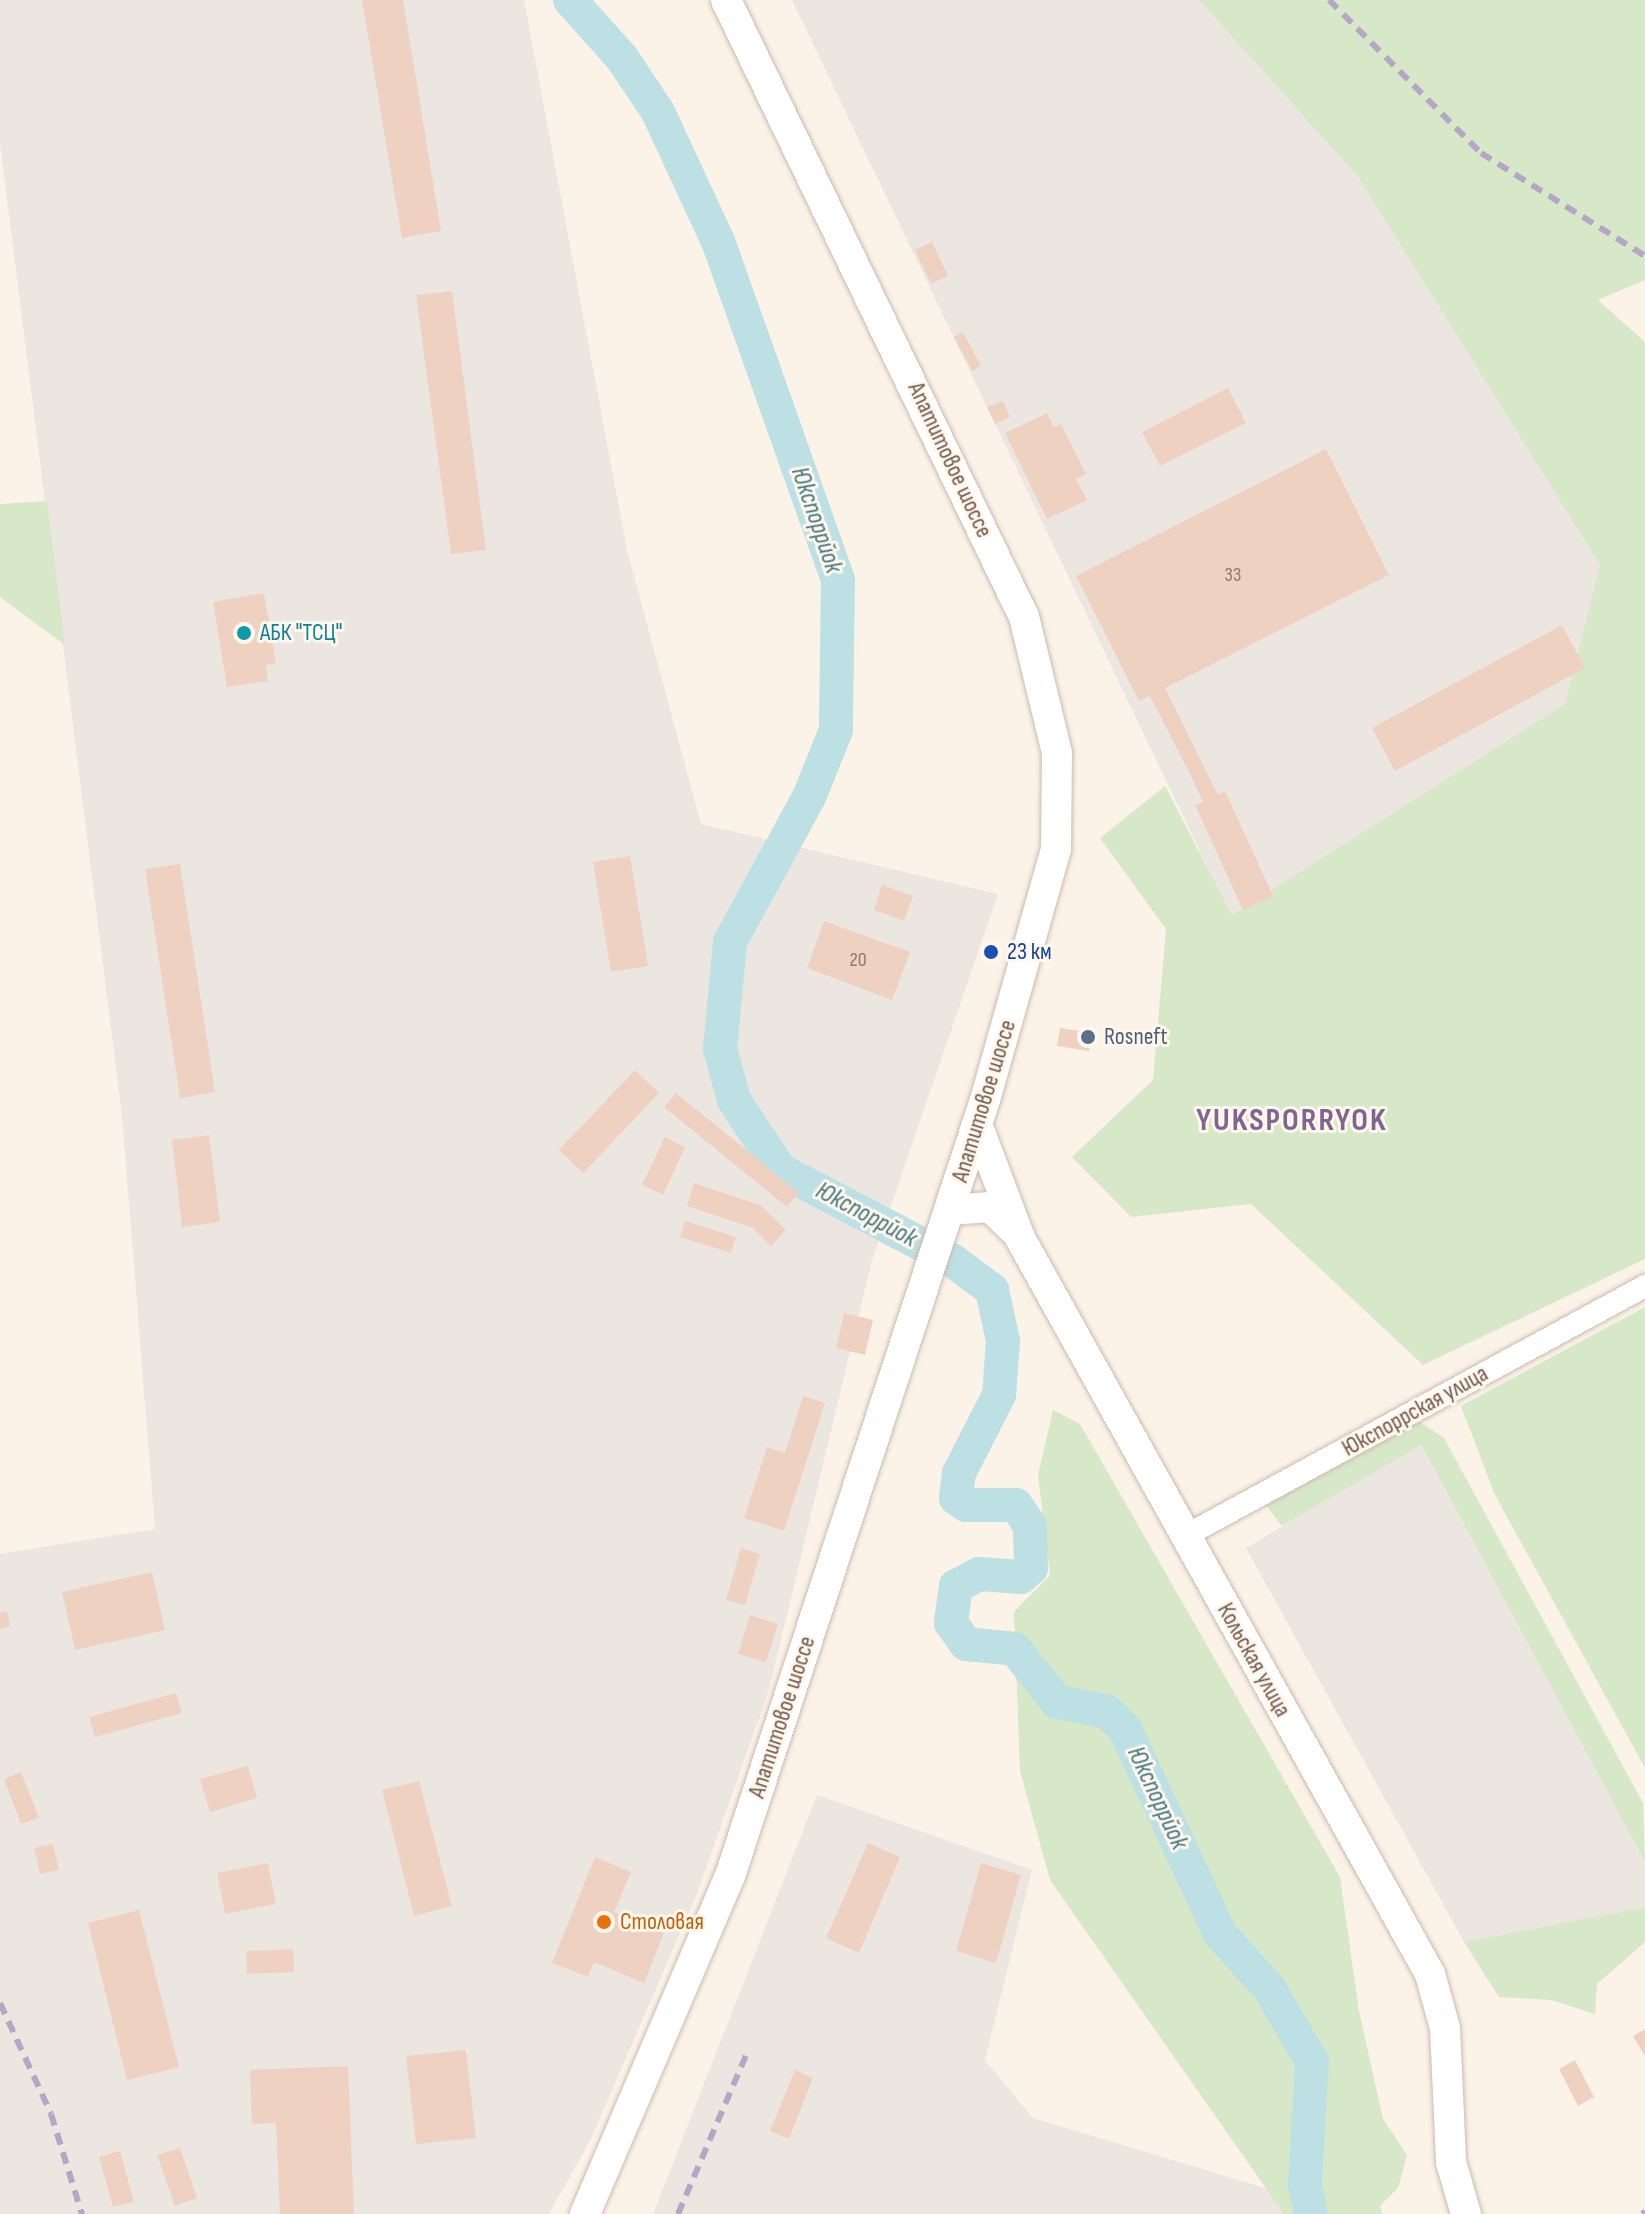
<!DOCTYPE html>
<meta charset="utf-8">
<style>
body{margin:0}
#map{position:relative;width:1645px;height:2214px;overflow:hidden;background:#fbf3e8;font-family:"Sofia Sans Condensed",sans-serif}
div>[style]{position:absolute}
.industrial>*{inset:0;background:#ece6e1}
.green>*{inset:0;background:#d6e8c7}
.river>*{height:34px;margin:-17px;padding:0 17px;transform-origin:17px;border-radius:17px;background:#bde0e4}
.building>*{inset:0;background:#efd1c1}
.roads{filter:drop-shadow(0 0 2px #cdbaaf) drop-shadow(0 0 2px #cdbaaf)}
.street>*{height:22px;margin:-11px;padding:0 11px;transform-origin:11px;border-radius:11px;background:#fff}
.secondary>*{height:30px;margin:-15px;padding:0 15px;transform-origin:15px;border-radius:15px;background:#fff}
.rail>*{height:6px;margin-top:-3px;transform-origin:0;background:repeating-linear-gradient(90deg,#b5a6c5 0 12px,transparent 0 20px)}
.dots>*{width:22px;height:22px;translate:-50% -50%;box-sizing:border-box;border:4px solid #fef7ee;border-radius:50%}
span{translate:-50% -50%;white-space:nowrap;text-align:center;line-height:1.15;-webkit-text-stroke:6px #fef7ee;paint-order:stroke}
.number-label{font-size:20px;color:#93776a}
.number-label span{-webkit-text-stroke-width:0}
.street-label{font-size:24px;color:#74594d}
.culture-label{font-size:24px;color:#0d838f}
.left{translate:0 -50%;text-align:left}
.transit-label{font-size:24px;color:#164399}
.service-label{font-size:24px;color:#4e5e75}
.food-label{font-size:24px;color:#c56008}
.water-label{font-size:26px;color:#45787f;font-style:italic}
.district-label{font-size:32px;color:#7f6590;font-weight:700;letter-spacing:2px}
</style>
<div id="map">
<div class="industrial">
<div style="clip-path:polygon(0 0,524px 0,627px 550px,701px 824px,998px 894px,871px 1264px,769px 1690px,697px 1894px,590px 2141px,549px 2214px,0 2214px,0 1554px,155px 1529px,122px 1116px,0 143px)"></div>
<div style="clip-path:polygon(792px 0,1199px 0,1358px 177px,1600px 565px,1565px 704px,1231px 916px)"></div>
<div style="clip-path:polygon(1420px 1444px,1645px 1862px,1645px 1907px,1464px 1942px,1246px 1548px)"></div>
<div style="clip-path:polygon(817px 1795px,1032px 1870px,985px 2060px,1033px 2118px,1352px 2214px,653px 2214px)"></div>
</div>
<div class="green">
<div style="clip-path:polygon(1199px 0,1645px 0,1645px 280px,1598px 300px,1645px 342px,1645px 1259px,1423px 1365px,1251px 1204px,1131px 1217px,1072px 1157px,1153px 1080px,1166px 929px,1100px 838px,1165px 786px,1232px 915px,1565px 704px,1600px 565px,1358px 177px)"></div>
<div style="clip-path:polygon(47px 501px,65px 645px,0 597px,0 504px)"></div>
<div style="clip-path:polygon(1645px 1307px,1645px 1768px,1495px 1495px,1461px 1406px)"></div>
<div style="clip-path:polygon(1053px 1410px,1080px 1424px,1340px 1877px,1359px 2011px,1383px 2119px,1407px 2155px,1398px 2188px,1380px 2206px,1382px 2214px,1284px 2214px,1050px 1880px,1020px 1771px,1014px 1612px,1050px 1575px,1038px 1475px)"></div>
<div style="clip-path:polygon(1420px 1422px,1444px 1438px,1643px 1803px,1645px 1862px,1421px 1445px,1282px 1526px,1266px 1505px)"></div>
<div style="clip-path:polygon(1645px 1907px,1645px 1942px,1597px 1984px,1595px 2014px,1551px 2000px,1499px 1997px,1464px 1942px)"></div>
</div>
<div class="river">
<div style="left:570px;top:0;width:78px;rotate:48.1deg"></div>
<div style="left:622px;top:58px;width:65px;rotate:56.3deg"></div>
<div style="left:658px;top:112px;width:142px;rotate:65.1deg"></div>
<div style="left:718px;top:241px;width:360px;rotate:70.5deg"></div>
<div style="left:838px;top:580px;width:150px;rotate:90.8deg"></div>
<div style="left:836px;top:730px;width:72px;rotate:111.9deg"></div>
<div style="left:809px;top:797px;width:165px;rotate:118.6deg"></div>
<div style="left:730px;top:942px;width:107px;rotate:95.3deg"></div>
<div style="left:720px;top:1049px;width:53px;rotate:74.6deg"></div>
<div style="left:734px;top:1100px;width:84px;rotate:56.7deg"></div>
<div style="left:780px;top:1170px;width:195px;rotate:27.7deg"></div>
<div style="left:953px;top:1261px;width:49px;rotate:36.6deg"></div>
<div style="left:992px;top:1290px;width:52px;rotate:77.8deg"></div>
<div style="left:1003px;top:1341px;width:54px;rotate:94.2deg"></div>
<div style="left:999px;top:1395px;width:88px;rotate:117.1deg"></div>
<div style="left:959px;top:1473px;width:25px;rotate:97deg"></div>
<div style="left:956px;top:1498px;width:12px;rotate:35deg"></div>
<div style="left:966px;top:1505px;width:50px"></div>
<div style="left:1016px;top:1505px;width:25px;rotate:56deg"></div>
<div style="left:1030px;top:1526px;width:42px;rotate:88.6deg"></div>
<div style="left:1031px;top:1568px;width:13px;rotate:138deg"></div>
<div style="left:1021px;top:1577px;width:42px;rotate:-175.9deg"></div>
<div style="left:979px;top:1574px;width:26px;rotate:152deg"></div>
<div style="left:956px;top:1586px;width:37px;rotate:98deg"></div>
<div style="left:951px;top:1623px;width:26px;rotate:54deg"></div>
<div style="left:966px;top:1644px;width:49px;rotate:5.8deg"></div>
<div style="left:1015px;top:1649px;width:68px;rotate:51.6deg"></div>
<div style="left:1057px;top:1702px;width:50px;rotate:10.4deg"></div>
<div style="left:1106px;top:1711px;width:26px;rotate:43deg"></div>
<div style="left:1125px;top:1729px;width:226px;rotate:65.1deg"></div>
<div style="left:1220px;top:1934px;width:73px;rotate:47.8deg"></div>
<div style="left:1269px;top:1988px;width:86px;rotate:59.8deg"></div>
<div style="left:1312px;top:2062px;width:122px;rotate:93.3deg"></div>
<div style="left:1305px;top:2184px;width:31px;rotate:79deg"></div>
</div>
<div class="building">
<div style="clip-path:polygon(362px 0,403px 0,441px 231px,402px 238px)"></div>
<div style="clip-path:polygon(932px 242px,948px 276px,931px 284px,915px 250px)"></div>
<div style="clip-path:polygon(452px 291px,486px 550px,451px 554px,416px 295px)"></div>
<div style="clip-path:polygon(963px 332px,981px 366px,972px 371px,954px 337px)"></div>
<div style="clip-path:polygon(1228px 388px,1246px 423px,1160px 466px,1142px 432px)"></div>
<div style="clip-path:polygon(1003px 401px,1010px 417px,995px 424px,987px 407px)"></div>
<div style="clip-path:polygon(1047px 413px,1054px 427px,1061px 424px,1086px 474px,1076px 479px,1087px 500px,1047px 519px,1005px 433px)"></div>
<div style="clip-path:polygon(1326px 449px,1389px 575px,1165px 688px,1218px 795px,1225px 791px,1273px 896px,1243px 910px,1195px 805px,1203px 802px,1189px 772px,1150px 696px,1139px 701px,1076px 576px)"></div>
<div style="clip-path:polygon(264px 593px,276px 664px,266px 665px,268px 681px,227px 687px,213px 602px)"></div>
<div style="clip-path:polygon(1562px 625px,1585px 668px,1395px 771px,1372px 728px)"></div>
<div style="clip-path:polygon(630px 856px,648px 966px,611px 972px,593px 862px)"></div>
<div style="clip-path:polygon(180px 864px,215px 1092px,180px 1098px,145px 869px)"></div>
<div style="clip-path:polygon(882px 885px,913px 896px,904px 921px,874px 910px)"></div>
<div style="clip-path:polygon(824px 921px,910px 952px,892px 1000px,807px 968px)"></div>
<div style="clip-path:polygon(1060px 1028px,1092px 1033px,1089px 1051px,1057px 1046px)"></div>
<div style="clip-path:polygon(635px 1070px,659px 1093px,583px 1173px,559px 1150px)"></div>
<div style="clip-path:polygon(676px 1093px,799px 1193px,787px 1207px,664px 1107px)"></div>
<div style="clip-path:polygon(209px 1135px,220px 1222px,182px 1227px,172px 1140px)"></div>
<div style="clip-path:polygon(665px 1137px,685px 1147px,663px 1195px,642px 1185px)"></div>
<div style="clip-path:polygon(694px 1183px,760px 1205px,786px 1230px,771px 1246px,753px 1228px,687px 1206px)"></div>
<div style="clip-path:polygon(685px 1221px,736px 1237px,731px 1253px,680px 1237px)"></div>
<div style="clip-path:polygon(844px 1313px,873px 1320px,865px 1355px,836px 1348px)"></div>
<div style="clip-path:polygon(803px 1396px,825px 1403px,784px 1531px,744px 1518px,767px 1447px,785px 1453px)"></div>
<div style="clip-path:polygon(741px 1548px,760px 1554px,745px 1605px,726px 1600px)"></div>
<div style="clip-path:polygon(152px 1572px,165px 1630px,75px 1650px,62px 1592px)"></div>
<div style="clip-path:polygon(7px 1611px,10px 1626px,0 1629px,0 1612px)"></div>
<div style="clip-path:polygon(750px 1615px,778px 1624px,766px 1662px,738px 1654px)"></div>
<div style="clip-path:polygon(176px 1693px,182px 1713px,95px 1737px,89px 1717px)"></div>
<div style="clip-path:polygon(248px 1766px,257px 1798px,210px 1812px,200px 1779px)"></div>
<div style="clip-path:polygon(21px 1772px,39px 1818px,21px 1824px,4px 1779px)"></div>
<div style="clip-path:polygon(419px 1781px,452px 1906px,414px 1916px,382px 1790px)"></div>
<div style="clip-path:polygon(868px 1843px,900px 1857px,859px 1953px,826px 1938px)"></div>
<div style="clip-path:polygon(53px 1844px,59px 1870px,40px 1874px,34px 1848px)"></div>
<div style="clip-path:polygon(595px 1857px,631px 1872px,614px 1912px,664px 1933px,644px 1983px,594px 1962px,588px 1977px,552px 1963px)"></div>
<div style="clip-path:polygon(268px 1863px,276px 1904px,225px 1914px,217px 1873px)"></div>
<div style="clip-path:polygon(981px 1863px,1021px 1875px,996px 1963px,956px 1951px)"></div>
<div style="clip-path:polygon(139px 1910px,179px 2067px,127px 2080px,88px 1923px)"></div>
<div style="clip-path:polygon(293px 1949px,294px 1972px,247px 1974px,246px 1951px)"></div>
<div style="clip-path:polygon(1645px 2029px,1645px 2056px,1633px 2036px)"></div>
<div style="clip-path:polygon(466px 2050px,476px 2138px,416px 2144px,406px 2056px)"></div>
<div style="clip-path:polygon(1575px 2060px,1594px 2097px,1578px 2106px,1559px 2069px)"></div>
<div style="clip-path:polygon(348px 2066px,354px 2214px,280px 2214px,276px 2123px,252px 2124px,250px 2070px)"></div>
<div style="clip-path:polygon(795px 2070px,813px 2078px,789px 2139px,770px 2131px)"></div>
<div style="clip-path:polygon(180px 2148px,197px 2198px,175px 2206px,157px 2155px)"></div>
<div style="clip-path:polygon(120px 2151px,134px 2202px,113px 2207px,99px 2157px)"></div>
</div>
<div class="roads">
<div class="street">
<div style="left:1185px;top:1536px;width:524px;rotate:-28.52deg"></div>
</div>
<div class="secondary">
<div style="left:977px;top:1124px;width:122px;rotate:69.3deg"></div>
<div style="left:1020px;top:1238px;width:842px;rotate:60.88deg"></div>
<div style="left:1430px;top:1974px;width:56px;rotate:74.5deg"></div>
<div style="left:1445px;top:2028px;width:134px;rotate:87.4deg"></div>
<div style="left:1451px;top:2162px;width:54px;rotate:73.9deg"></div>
<div style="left:949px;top:1210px;width:41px;rotate:-4.2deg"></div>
<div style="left:990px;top:1207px;width:33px;rotate:44deg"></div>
<div style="left:585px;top:2214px;width:368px;rotate:-66.8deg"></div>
<div style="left:730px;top:1876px;width:817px;rotate:-71.81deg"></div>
<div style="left:985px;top:1100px;width:261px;rotate:-74.2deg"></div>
<div style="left:1056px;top:849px;width:96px;rotate:-89.4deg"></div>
<div style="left:1057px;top:753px;width:140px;rotate:-103.6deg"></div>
<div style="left:1024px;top:617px;width:685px;rotate:-115.78deg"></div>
</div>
</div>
<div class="rail">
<div style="left:1329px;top:0;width:216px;rotate:45.2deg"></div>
<div style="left:1481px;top:153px;width:194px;rotate:32.1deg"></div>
<div style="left:0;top:2003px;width:122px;rotate:65.3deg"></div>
<div style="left:51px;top:2114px;width:105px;rotate:72.8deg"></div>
<div style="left:678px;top:2214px;width:177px;rotate:-66.8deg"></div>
<div style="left:1642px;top:2214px;width:4px;rotate:-34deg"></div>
</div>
<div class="dots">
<div style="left:244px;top:633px;background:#0f9aa8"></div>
<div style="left:991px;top:952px;background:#1a4fb4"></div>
<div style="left:1088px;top:1037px;background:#5c6f8a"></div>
<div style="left:604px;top:1922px;background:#e8710a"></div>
</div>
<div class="number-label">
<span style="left:1233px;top:575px">33</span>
<span style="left:858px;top:960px">20</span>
</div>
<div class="street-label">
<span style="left:950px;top:460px;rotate:65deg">Апатитовое шоссе</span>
<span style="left:984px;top:1101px;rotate:-73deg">Апатитовое шоссе</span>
<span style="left:1415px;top:1411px;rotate:-29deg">Юкспоррская улица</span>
<span style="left:1254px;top:1660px;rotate:61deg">Кольская улица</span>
<span style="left:782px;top:1717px;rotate:-72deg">Апатитовое шоссе</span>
</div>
<div class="culture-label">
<span class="left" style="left:260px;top:633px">АБК "ТСЦ"</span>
</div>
<div class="transit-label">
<span class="left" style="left:1007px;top:952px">23 км</span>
</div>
<div class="service-label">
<span class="left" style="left:1104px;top:1037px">Rosneft</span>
</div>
<div class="food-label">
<span class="left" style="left:620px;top:1922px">Столовая</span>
</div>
<div class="water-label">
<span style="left:816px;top:520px;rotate:71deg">Юкспоррйок</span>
<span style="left:866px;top:1215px;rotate:28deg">Юкспоррйок</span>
<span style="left:1157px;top:1798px;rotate:65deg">Юкспоррйок</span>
</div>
<div class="district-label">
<span style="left:1292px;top:1121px">YUKSPORRYOK</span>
</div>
</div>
